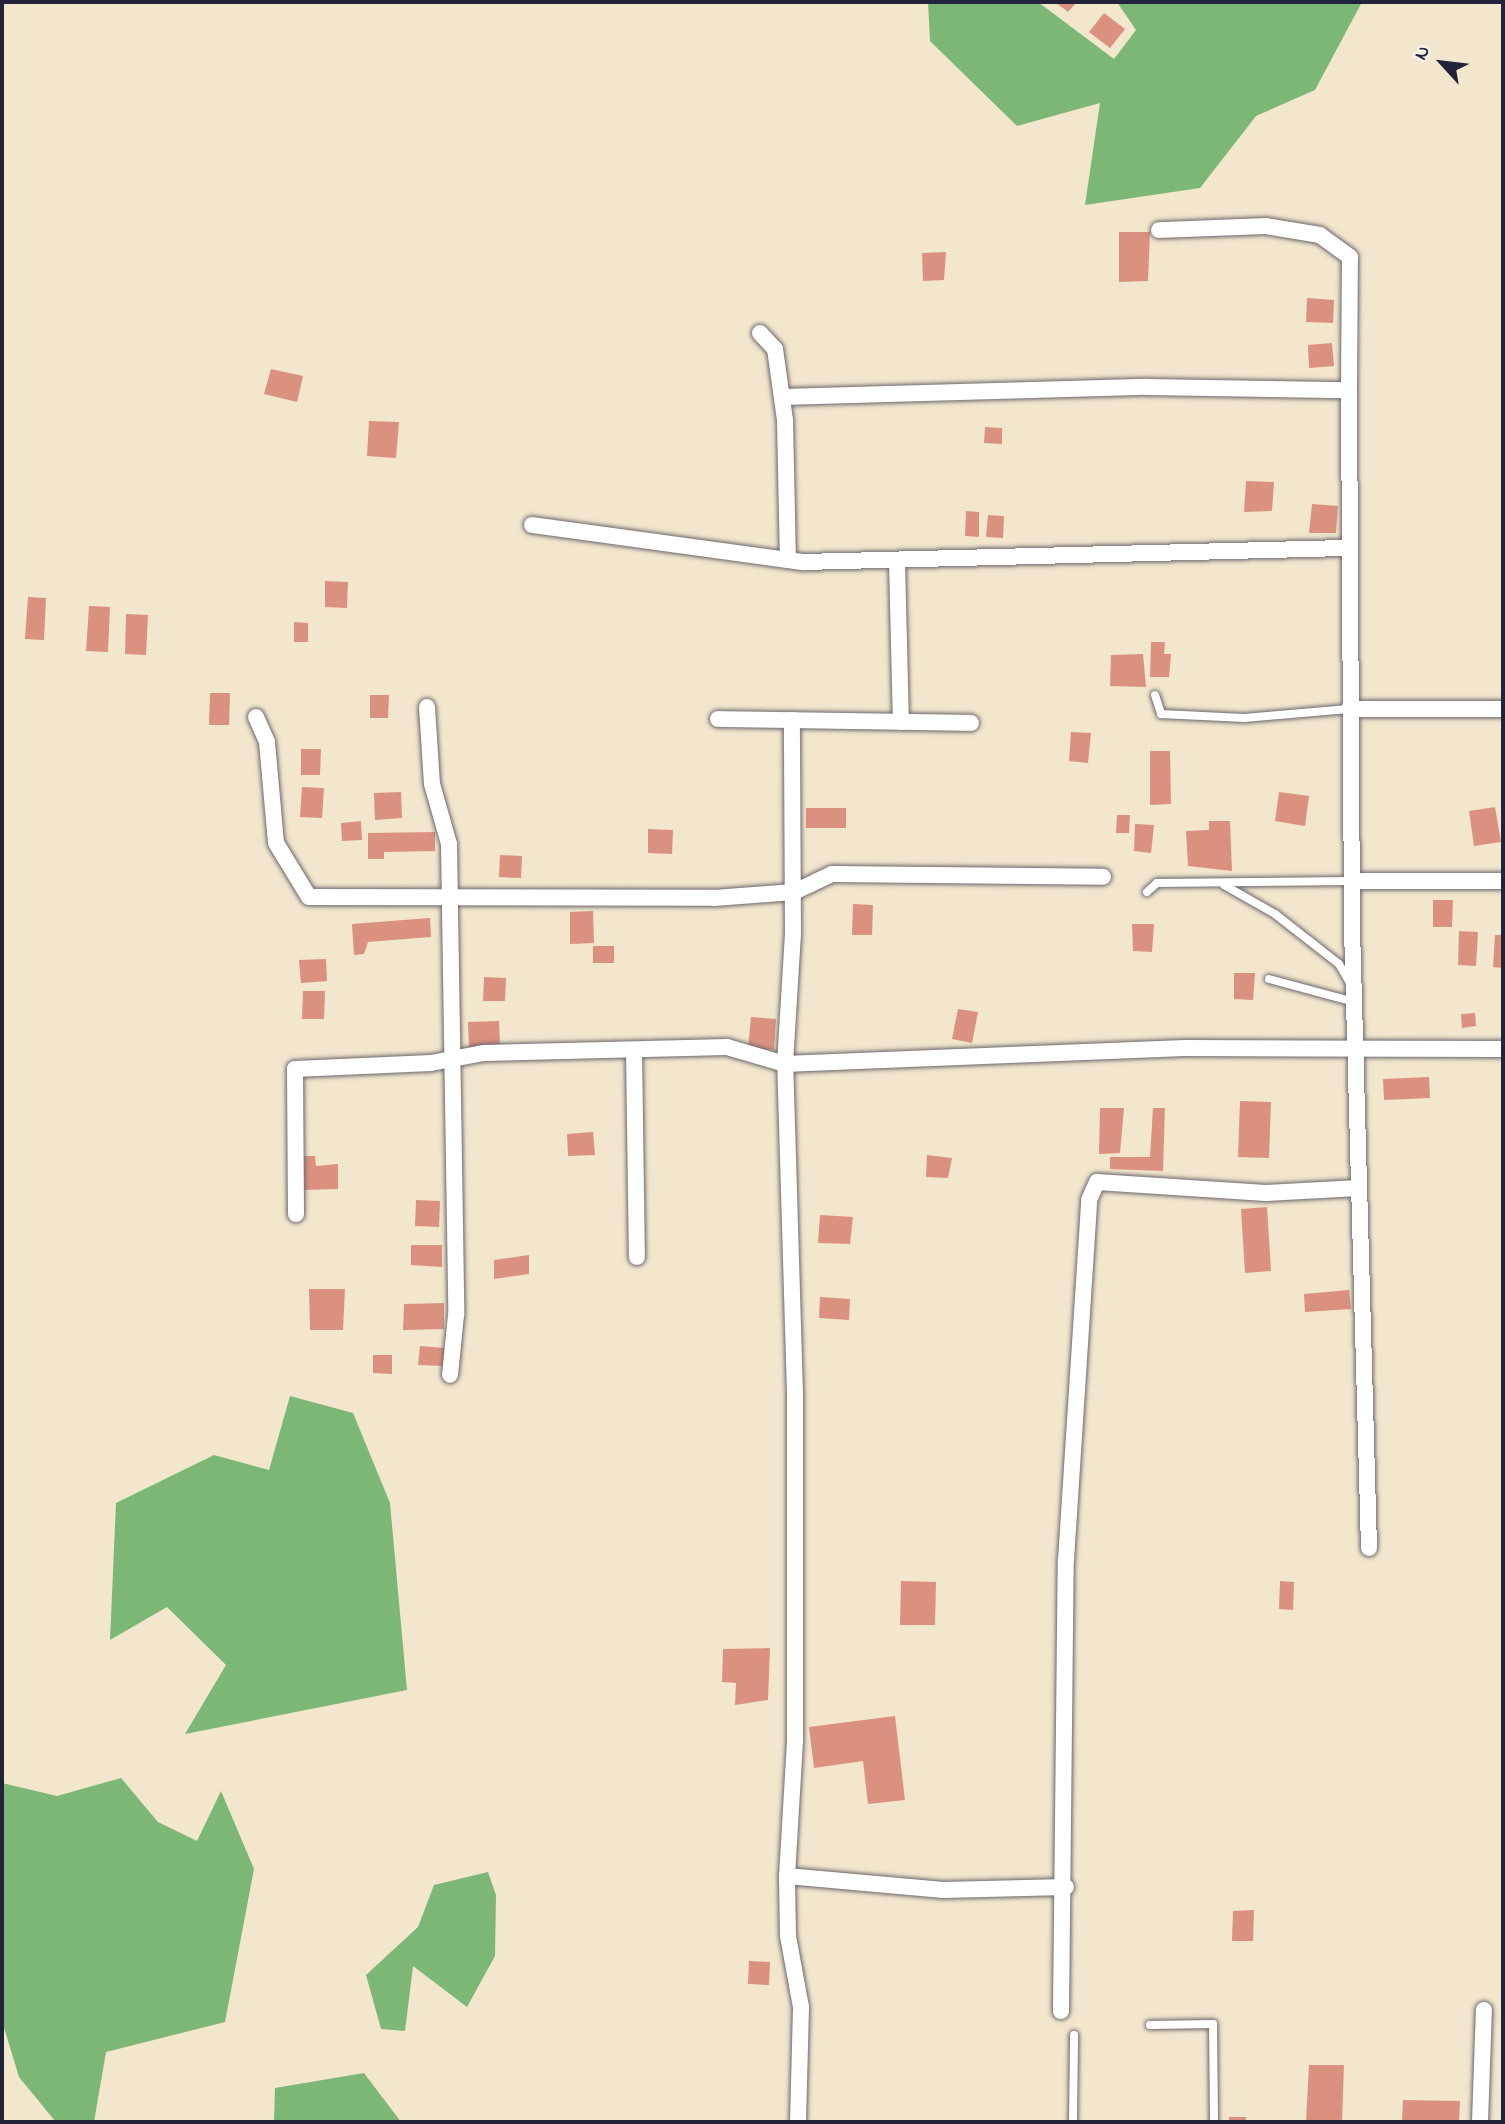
<!DOCTYPE html>
<style>
body{margin:0}
#map{position:relative;width:1505px;height:2124px;overflow:hidden;background:#f2e6cd;font-family:"Indie Flower",sans-serif}
div>[style]{position:absolute}
.forest>*{inset:0;background:#7cb776}
.building>*{inset:0;background:#db917f}
.roads{filter:drop-shadow(0 0 2px #6b676e) drop-shadow(0 0 2px #6b676e)}
.lane>*{height:8px;margin:-4px;padding:0 4px;transform-origin:4px;border-radius:4px;background:#fff}
.street>*{height:16px;margin:-8px;padding:0 8px;transform-origin:8px;border-radius:8px;background:#fff}
span{translate:-50% -50%;white-space:nowrap;text-align:center;line-height:1.15;-webkit-text-stroke:6px #f7f3e8;paint-order:stroke}
.frame{position:absolute;inset:0;border:4px solid #22223b;pointer-events:none}
.north{position:absolute;left:1407px;top:28px;width:70px;height:70px;-webkit-text-stroke:5px #f7f3e8;paint-order:stroke;rotate:297deg;font-size:19px;font-weight:700;line-height:28px;text-align:center;color:#22223b}
.north::after{content:'';display:block;margin:auto;width:24px;height:32px;background:#22223b;clip-path:polygon(50% 0,100% 100%,50% 72%,0 100%)}
</style>
<div id="map">
<div class="forest">
<div style="clip-path:polygon(928px 2px,1038px 2px,1114px 59px,1136px 30px,1117px 2px,1362px 2px,1315px 90px,1256px 116px,1200px 188px,1085px 205px,1100px 103px,1017px 126px,930px 41px)"></div>
<div style="clip-path:polygon(290px 1396px,353px 1413px,390px 1503px,407px 1690px,185px 1734px,226px 1665px,167px 1607px,110px 1640px,116px 1503px,214px 1455px,269px 1470px)"></div>
<div style="clip-path:polygon(121px 1778px,158px 1822px,197px 1841px,221px 1791px,254px 1869px,225px 2022px,106px 2052px,94px 2122px,55px 2121px,19px 2077px,2px 2021px,2px 1783px,57px 1796px)"></div>
<div style="clip-path:polygon(488px 1872px,496px 1895px,495px 1956px,467px 2007px,413px 1966px,405px 2031px,381px 2029px,366px 1975px,418px 1927px,434px 1885px)"></div>
<div style="clip-path:polygon(364px 2073px,401px 2122px,274px 2122px,275px 2088px)"></div>
</div>
<div class="building">
<div style="clip-path:polygon(1055px 2px,1077px 2px,1068px 12px)"></div>
<div style="clip-path:polygon(1104px 13px,1125px 29px,1110px 48px,1089px 32px)"></div>
<div style="clip-path:polygon(1119px 232px,1150px 232px,1148px 281px,1119px 282px)"></div>
<div style="clip-path:polygon(946px 252px,944px 280px,923px 281px,922px 253px)"></div>
<div style="clip-path:polygon(1307px 298px,1334px 300px,1333px 323px,1306px 322px)"></div>
<div style="clip-path:polygon(1332px 343px,1334px 366px,1309px 368px,1308px 345px)"></div>
<div style="clip-path:polygon(271px 369px,303px 376px,297px 402px,264px 394px)"></div>
<div style="clip-path:polygon(369px 421px,399px 422px,396px 458px,367px 456px)"></div>
<div style="clip-path:polygon(985px 427px,1002px 428px,1002px 444px,984px 443px)"></div>
<div style="clip-path:polygon(1246px 481px,1274px 482px,1272px 511px,1244px 512px)"></div>
<div style="clip-path:polygon(1312px 504px,1338px 506px,1336px 533px,1309px 533px)"></div>
<div style="clip-path:polygon(966px 511px,979px 512px,979px 537px,965px 536px)"></div>
<div style="clip-path:polygon(988px 515px,1004px 516px,1003px 538px,986px 537px)"></div>
<div style="clip-path:polygon(325px 581px,348px 582px,347px 608px,325px 607px)"></div>
<div style="clip-path:polygon(28px 597px,46px 598px,44px 640px,25px 639px)"></div>
<div style="clip-path:polygon(89px 606px,110px 607px,108px 652px,86px 651px)"></div>
<div style="clip-path:polygon(126px 614px,148px 615px,146px 655px,125px 654px)"></div>
<div style="clip-path:polygon(294px 622px,308px 623px,308px 642px,294px 642px)"></div>
<div style="clip-path:polygon(1151px 642px,1165px 642px,1164px 654px,1171px 654px,1169px 677px,1150px 677px)"></div>
<div style="clip-path:polygon(1143px 654px,1146px 687px,1110px 686px,1111px 655px)"></div>
<div style="clip-path:polygon(210px 693px,230px 693px,229px 725px,209px 725px)"></div>
<div style="clip-path:polygon(370px 695px,389px 695px,388px 718px,370px 718px)"></div>
<div style="clip-path:polygon(1071px 732px,1091px 733px,1088px 763px,1069px 761px)"></div>
<div style="clip-path:polygon(301px 749px,321px 749px,320px 775px,301px 775px)"></div>
<div style="clip-path:polygon(1150px 751px,1170px 751px,1171px 804px,1150px 805px)"></div>
<div style="clip-path:polygon(302px 787px,324px 788px,322px 818px,300px 817px)"></div>
<div style="clip-path:polygon(401px 792px,402px 818px,375px 820px,374px 793px)"></div>
<div style="clip-path:polygon(1279px 792px,1309px 796px,1305px 826px,1275px 821px)"></div>
<div style="clip-path:polygon(1495px 807px,1501px 842px,1474px 846px,1469px 811px)"></div>
<div style="clip-path:polygon(806px 808px,846px 808px,846px 828px,806px 828px)"></div>
<div style="clip-path:polygon(1117px 815px,1130px 815px,1129px 833px,1116px 833px)"></div>
<div style="clip-path:polygon(361px 821px,362px 840px,342px 841px,341px 823px)"></div>
<div style="clip-path:polygon(1209px 821px,1230px 821px,1232px 871px,1188px 866px,1186px 831px,1209px 830px)"></div>
<div style="clip-path:polygon(1135px 824px,1154px 825px,1151px 853px,1134px 851px)"></div>
<div style="clip-path:polygon(648px 829px,673px 830px,672px 854px,648px 853px)"></div>
<div style="clip-path:polygon(435px 832px,435px 851px,384px 852px,384px 859px,368px 859px,368px 833px)"></div>
<div style="clip-path:polygon(500px 855px,522px 856px,521px 878px,499px 877px)"></div>
<div style="clip-path:polygon(1433px 900px,1453px 900px,1452px 927px,1433px 927px)"></div>
<div style="clip-path:polygon(853px 904px,873px 905px,872px 935px,852px 935px)"></div>
<div style="clip-path:polygon(593px 911px,594px 943px,570px 944px,570px 912px)"></div>
<div style="clip-path:polygon(430px 918px,431px 937px,368px 942px,364px 954px,354px 955px,352px 924px)"></div>
<div style="clip-path:polygon(1132px 924px,1154px 924px,1152px 952px,1133px 951px)"></div>
<div style="clip-path:polygon(1459px 931px,1478px 932px,1476px 966px,1458px 965px)"></div>
<div style="clip-path:polygon(1495px 935px,1503px 935px,1503px 968px,1493px 967px)"></div>
<div style="clip-path:polygon(593px 946px,614px 946px,614px 963px,593px 963px)"></div>
<div style="clip-path:polygon(326px 959px,327px 981px,301px 983px,299px 960px)"></div>
<div style="clip-path:polygon(1234px 973px,1255px 973px,1253px 1000px,1234px 999px)"></div>
<div style="clip-path:polygon(484px 977px,506px 978px,505px 1001px,483px 1001px)"></div>
<div style="clip-path:polygon(303px 991px,325px 991px,324px 1019px,302px 1019px)"></div>
<div style="clip-path:polygon(958px 1009px,978px 1012px,972px 1043px,952px 1039px)"></div>
<div style="clip-path:polygon(1475px 1013px,1476px 1026px,1462px 1028px,1461px 1014px)"></div>
<div style="clip-path:polygon(751px 1017px,776px 1019px,774px 1050px,748px 1048px)"></div>
<div style="clip-path:polygon(499px 1021px,500px 1046px,469px 1048px,468px 1022px)"></div>
<div style="clip-path:polygon(1429px 1077px,1430px 1098px,1384px 1100px,1383px 1079px)"></div>
<div style="clip-path:polygon(1240px 1101px,1271px 1102px,1269px 1158px,1238px 1157px)"></div>
<div style="clip-path:polygon(1100px 1108px,1124px 1108px,1120px 1153px,1099px 1154px)"></div>
<div style="clip-path:polygon(1153px 1108px,1165px 1108px,1163px 1171px,1110px 1169px,1110px 1157px,1150px 1157px)"></div>
<div style="clip-path:polygon(593px 1132px,595px 1155px,568px 1156px,567px 1134px)"></div>
<div style="clip-path:polygon(927px 1155px,952px 1158px,948px 1178px,926px 1177px)"></div>
<div style="clip-path:polygon(304px 1156px,315px 1156px,316px 1166px,338px 1164px,338px 1189px,304px 1190px)"></div>
<div style="clip-path:polygon(416px 1200px,440px 1201px,439px 1227px,415px 1226px)"></div>
<div style="clip-path:polygon(1267px 1207px,1271px 1271px,1245px 1273px,1241px 1209px)"></div>
<div style="clip-path:polygon(820px 1215px,853px 1217px,850px 1244px,818px 1243px)"></div>
<div style="clip-path:polygon(411px 1245px,442px 1245px,442px 1267px,411px 1265px)"></div>
<div style="clip-path:polygon(529px 1255px,529px 1274px,494px 1279px,494px 1260px)"></div>
<div style="clip-path:polygon(309px 1289px,345px 1289px,343px 1330px,310px 1330px)"></div>
<div style="clip-path:polygon(1349px 1290px,1351px 1309px,1305px 1312px,1304px 1294px)"></div>
<div style="clip-path:polygon(820px 1297px,850px 1299px,849px 1320px,819px 1318px)"></div>
<div style="clip-path:polygon(444px 1303px,444px 1329px,403px 1330px,404px 1304px)"></div>
<div style="clip-path:polygon(420px 1346px,444px 1348px,444px 1366px,418px 1365px)"></div>
<div style="clip-path:polygon(373px 1355px,392px 1355px,392px 1374px,373px 1373px)"></div>
<div style="clip-path:polygon(901px 1581px,936px 1582px,935px 1625px,900px 1625px)"></div>
<div style="clip-path:polygon(1280px 1581px,1294px 1582px,1293px 1610px,1279px 1609px)"></div>
<div style="clip-path:polygon(770px 1648px,768px 1700px,735px 1705px,736px 1683px,722px 1682px,723px 1649px)"></div>
<div style="clip-path:polygon(895px 1716px,905px 1800px,868px 1804px,863px 1761px,814px 1768px,809px 1727px)"></div>
<div style="clip-path:polygon(1254px 1910px,1253px 1941px,1232px 1941px,1233px 1911px)"></div>
<div style="clip-path:polygon(749px 1961px,770px 1962px,769px 1985px,748px 1984px)"></div>
<div style="clip-path:polygon(1309px 2065px,1344px 2065px,1342px 2122px,1306px 2122px)"></div>
<div style="clip-path:polygon(1403px 2100px,1460px 2101px,1459px 2122px,1402px 2122px)"></div>
<div style="clip-path:polygon(1229px 2117px,1246px 2117px,1246px 2122px,1229px 2122px)"></div>
</div>
<div class="roads">
<div class="lane">
<div style="left:1155px;top:695px;width:20px;rotate:72deg"></div>
<div style="left:1161px;top:714px;width:83px;rotate:2.8deg"></div>
<div style="left:1244px;top:718px;width:105px;rotate:-4.9deg"></div>
<div style="left:1224px;top:885px;width:59px;rotate:29.6deg"></div>
<div style="left:1275px;top:914px;width:81px;rotate:38deg"></div>
<div style="left:1339px;top:964px;width:22px;rotate:60deg"></div>
<div style="left:1147px;top:892px;width:13px;rotate:-42deg"></div>
<div style="left:1157px;top:883px;width:194px;rotate:-0.6deg"></div>
<div style="left:1269px;top:979px;width:88px;rotate:15.1deg"></div>
<div style="left:1150px;top:2025px;width:63px;rotate:-0.9deg"></div>
<div style="left:1213px;top:2024px;width:98px;rotate:89.4deg"></div>
<div style="left:1073px;top:2122px;width:87px;rotate:-89.3deg"></div>
</div>
<div class="street">
<div style="left:760px;top:333px;width:22px;rotate:47deg"></div>
<div style="left:775px;top:349px;width:72px;rotate:82deg"></div>
<div style="left:785px;top:420px;width:140px;rotate:88.8deg"></div>
<div style="left:1349px;top:390px;width:538px;rotate:89.68deg"></div>
<div style="left:1352px;top:928px;width:620px;rotate:88.43deg"></div>
<div style="left:782px;top:397px;width:365px;rotate:-1.6deg"></div>
<div style="left:1147px;top:387px;width:202px;rotate:0.9deg"></div>
<div style="left:1349px;top:390px;width:133px;rotate:-89.6deg"></div>
<div style="left:1350px;top:257px;width:37px;rotate:-144deg"></div>
<div style="left:1320px;top:235px;width:56px;rotate:-170.7deg"></div>
<div style="left:1265px;top:226px;width:106px;rotate:177.8deg"></div>
<div style="left:532px;top:525px;width:274px;rotate:7.8deg"></div>
<div style="left:803px;top:562px;width:543px;rotate:-1.48deg"></div>
<div style="left:897px;top:562px;width:160px;rotate:88.6deg"></div>
<div style="left:427px;top:707px;width:77px;rotate:86.3deg"></div>
<div style="left:432px;top:784px;width:62px;rotate:74.2deg"></div>
<div style="left:449px;top:844px;width:471px;rotate:89.1deg"></div>
<div style="left:456px;top:1315px;width:60px;rotate:95.7deg"></div>
<div style="left:1349px;top:709px;width:154px"></div>
<div style="left:256px;top:717px;width:27px;rotate:66deg"></div>
<div style="left:267px;top:742px;width:101px;rotate:84.9deg"></div>
<div style="left:276px;top:843px;width:63px;rotate:58.6deg"></div>
<div style="left:309px;top:897px;width:405px;rotate:0.1deg"></div>
<div style="left:714px;top:898px;width:80px;rotate:-4.3deg"></div>
<div style="left:794px;top:892px;width:42px;rotate:-25.3deg"></div>
<div style="left:832px;top:874px;width:271px;rotate:0.6deg"></div>
<div style="left:718px;top:719px;width:253px;rotate:0.9deg"></div>
<div style="left:1351px;top:881px;width:152px"></div>
<div style="left:634px;top:1050px;width:207px;rotate:89.2deg"></div>
<div style="left:296px;top:1214px;width:145px;rotate:-90.4deg"></div>
<div style="left:295px;top:1069px;width:136px;rotate:-2.5deg"></div>
<div style="left:431px;top:1063px;width:54px;rotate:-10.7deg"></div>
<div style="left:484px;top:1053px;width:243px;rotate:-1.4deg"></div>
<div style="left:727px;top:1047px;width:60px;rotate:16.3deg"></div>
<div style="left:785px;top:1064px;width:400px;rotate:-2.3deg"></div>
<div style="left:1185px;top:1048px;width:318px;rotate:0.2deg"></div>
<div style="left:787px;top:1876px;width:134px;rotate:-86.6deg"></div>
<div style="left:795px;top:1742px;width:348px;rotate:-90deg"></div>
<div style="left:795px;top:1394px;width:330px;rotate:-91.7deg"></div>
<div style="left:785px;top:1064px;width:129px;rotate:-86.5deg"></div>
<div style="left:793px;top:935px;width:215px;rotate:-90.3deg"></div>
<div style="left:1061px;top:2011px;width:451px;rotate:-89.4deg"></div>
<div style="left:1066px;top:1560px;width:361px;rotate:-86.3deg"></div>
<div style="left:1089px;top:1200px;width:20px;rotate:-66deg"></div>
<div style="left:1097px;top:1182px;width:169px;rotate:3.7deg"></div>
<div style="left:1266px;top:1193px;width:93px;rotate:-3.1deg"></div>
<div style="left:798px;top:2122px;width:115px;rotate:-88.5deg"></div>
<div style="left:801px;top:2007px;width:72px;rotate:-100.4deg"></div>
<div style="left:788px;top:1936px;width:60px;rotate:-91deg"></div>
<div style="left:787px;top:1876px;width:157px;rotate:5.1deg"></div>
<div style="left:943px;top:1890px;width:123px;rotate:-1.4deg"></div>
<div style="left:1480px;top:2122px;width:112px;rotate:-88deg"></div>
</div>
</div>
<div class="frame"></div>
<div class="north">N</div>
</div>
